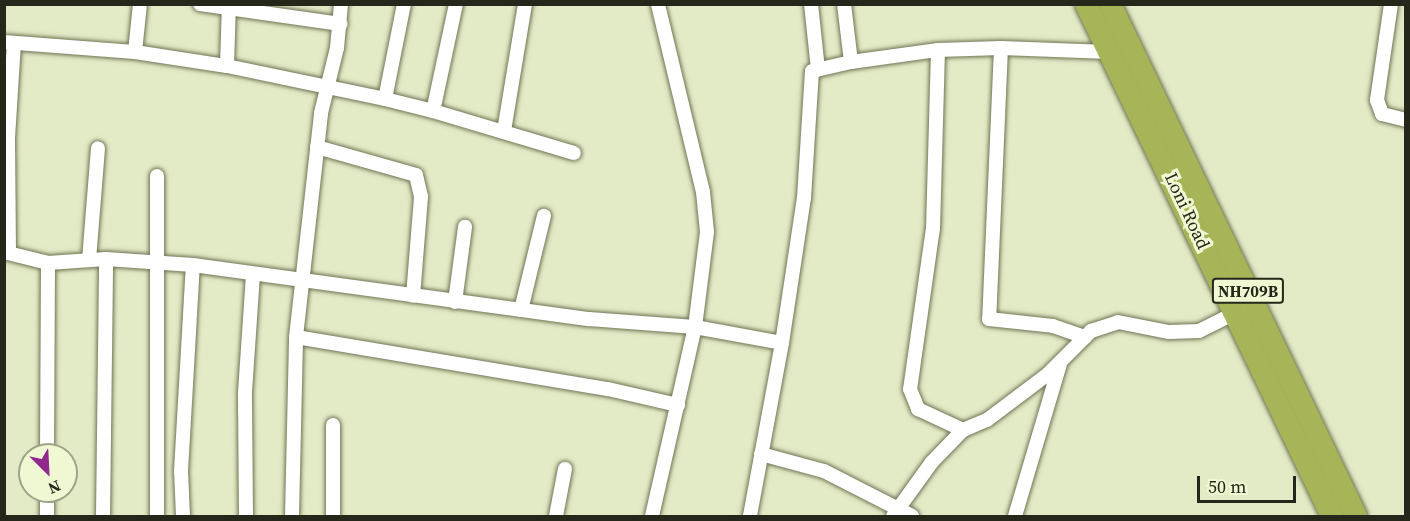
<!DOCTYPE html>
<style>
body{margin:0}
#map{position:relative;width:1410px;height:521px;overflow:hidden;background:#e3eac6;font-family:"Source Serif 4",serif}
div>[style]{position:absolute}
.roads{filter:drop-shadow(0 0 2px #6f7554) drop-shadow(0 0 2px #6f7554)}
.minor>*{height:14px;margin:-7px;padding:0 7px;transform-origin:7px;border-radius:7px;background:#fff}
.trunk>*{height:22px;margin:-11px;padding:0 11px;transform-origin:11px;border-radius:11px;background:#a8b458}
span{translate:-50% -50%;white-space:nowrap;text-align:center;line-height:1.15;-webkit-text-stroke:6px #f0f8d3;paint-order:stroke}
.shield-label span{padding:2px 4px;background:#f0f8d3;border:2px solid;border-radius:4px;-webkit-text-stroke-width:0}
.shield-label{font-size:16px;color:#25271a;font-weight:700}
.street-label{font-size:18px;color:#25271a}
.frame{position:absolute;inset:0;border:6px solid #25271a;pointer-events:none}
.north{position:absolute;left:18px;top:443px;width:60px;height:60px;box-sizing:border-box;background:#f0f8d3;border:2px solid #9fa489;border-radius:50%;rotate:156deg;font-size:16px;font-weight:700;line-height:24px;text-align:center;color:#25271a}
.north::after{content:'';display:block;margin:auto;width:21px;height:27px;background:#91288d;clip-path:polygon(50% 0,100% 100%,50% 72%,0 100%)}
.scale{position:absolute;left:1197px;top:476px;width:99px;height:27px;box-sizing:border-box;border:3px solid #25271a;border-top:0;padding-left:8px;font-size:18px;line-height:21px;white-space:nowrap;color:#25271a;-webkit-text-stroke:4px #f0f8d3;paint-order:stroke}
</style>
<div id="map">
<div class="roads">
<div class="minor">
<div style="left:200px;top:4px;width:142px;rotate:8.1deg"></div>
<div style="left:456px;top:4px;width:109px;rotate:102.1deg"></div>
<div style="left:433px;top:111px;width:147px;rotate:16.6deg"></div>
<div style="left:811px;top:4px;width:66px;rotate:83.9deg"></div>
<div style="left:844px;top:4px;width:58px;rotate:83.1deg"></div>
<div style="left:1391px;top:4px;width:97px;rotate:98.3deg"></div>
<div style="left:1377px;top:100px;width:15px;rotate:70deg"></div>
<div style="left:1382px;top:114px;width:25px;rotate:14deg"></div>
<div style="left:4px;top:42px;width:131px;rotate:4.4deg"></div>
<div style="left:135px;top:52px;width:93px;rotate:8.7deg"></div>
<div style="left:227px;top:66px;width:62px;rotate:-88.2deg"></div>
<div style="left:1001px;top:48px;width:271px;rotate:92.5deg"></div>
<div style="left:989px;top:319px;width:64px;rotate:6.2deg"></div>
<div style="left:1053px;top:326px;width:34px;rotate:19deg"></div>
<div style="left:938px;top:50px;width:178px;rotate:91.6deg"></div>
<div style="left:933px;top:228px;width:163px;rotate:98.1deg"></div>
<div style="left:910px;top:389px;width:22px;rotate:68deg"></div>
<div style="left:918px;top:409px;width:50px;rotate:25deg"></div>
<div style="left:135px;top:52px;width:48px;rotate:-84.1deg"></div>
<div style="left:227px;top:66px;width:161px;rotate:11.8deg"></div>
<div style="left:385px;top:99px;width:97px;rotate:-78.7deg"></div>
<div style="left:385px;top:99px;width:49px;rotate:14deg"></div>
<div style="left:504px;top:131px;width:129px;rotate:-80.6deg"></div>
<div style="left:317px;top:147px;width:103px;rotate:15.8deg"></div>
<div style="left:416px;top:175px;width:23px;rotate:77deg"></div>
<div style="left:421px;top:197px;width:99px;rotate:94.6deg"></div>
<div style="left:157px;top:176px;width:340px;rotate:90deg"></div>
<div style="left:4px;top:252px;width:45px;rotate:14deg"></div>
<div style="left:48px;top:263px;width:58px;rotate:-3.9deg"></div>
<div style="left:106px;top:259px;width:87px;rotate:3.9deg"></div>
<div style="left:193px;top:265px;width:400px;rotate:7.8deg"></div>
<div style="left:589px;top:319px;width:106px;rotate:4.3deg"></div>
<div style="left:695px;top:327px;width:88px;rotate:10.4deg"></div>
<div style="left:782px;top:343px;width:176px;rotate:100.5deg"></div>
<div style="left:9px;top:253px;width:115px;rotate:-90.5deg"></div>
<div style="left:8px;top:138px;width:95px;rotate:-86.4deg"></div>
<div style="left:89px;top:260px;width:112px;rotate:-85.4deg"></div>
<div style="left:455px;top:302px;width:76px;rotate:-82.4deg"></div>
<div style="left:521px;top:310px;width:97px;rotate:-76.3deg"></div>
<div style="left:296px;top:337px;width:316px;rotate:9.5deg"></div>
<div style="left:608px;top:389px;width:72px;rotate:12.9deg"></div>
<div style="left:782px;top:343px;width:147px;rotate:-81.4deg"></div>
<div style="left:804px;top:198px;width:127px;rotate:-86.4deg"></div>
<div style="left:812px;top:71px;width:40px;rotate:-13deg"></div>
<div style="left:851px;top:62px;width:88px;rotate:-7.9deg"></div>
<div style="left:938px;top:50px;width:63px;rotate:-1.8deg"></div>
<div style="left:1001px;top:48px;width:108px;rotate:2.1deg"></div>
<div style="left:761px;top:454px;width:65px;rotate:15.1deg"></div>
<div style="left:824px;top:471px;width:99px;rotate:27.1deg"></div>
<div style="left:47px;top:455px;width:192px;rotate:-89.7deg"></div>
<div style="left:47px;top:516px;width:25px;rotate:-90deg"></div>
<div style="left:103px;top:516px;width:257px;rotate:-89.3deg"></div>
<div style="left:183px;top:516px;width:45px;rotate:-92.5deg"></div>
<div style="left:181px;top:471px;width:206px;rotate:-86.7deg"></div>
<div style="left:246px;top:516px;width:124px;rotate:-90.5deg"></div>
<div style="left:245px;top:392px;width:117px;rotate:-86.1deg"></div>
<div style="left:292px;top:516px;width:179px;rotate:-88.7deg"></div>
<div style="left:296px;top:337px;width:225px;rotate:-83.6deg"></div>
<div style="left:321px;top:113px;width:67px;rotate:-76.2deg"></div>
<div style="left:337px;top:48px;width:44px;rotate:-84.8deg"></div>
<div style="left:333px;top:516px;width:91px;rotate:-90deg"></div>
<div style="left:556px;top:516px;width:48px;rotate:-79.2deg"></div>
<div style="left:652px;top:516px;width:194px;rotate:-77.2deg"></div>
<div style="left:695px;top:327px;width:96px;rotate:-82.8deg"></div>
<div style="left:707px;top:232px;width:40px;rotate:-95.7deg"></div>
<div style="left:703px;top:192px;width:193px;rotate:-103.5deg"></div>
<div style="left:893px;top:516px;width:67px;rotate:-54.2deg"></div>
<div style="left:932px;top:462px;width:45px;rotate:-45.9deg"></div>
<div style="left:963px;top:430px;width:26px;rotate:-23deg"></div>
<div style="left:987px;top:420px;width:76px;rotate:-37deg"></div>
<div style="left:1048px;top:374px;width:61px;rotate:-45deg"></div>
<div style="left:1091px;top:331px;width:28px;rotate:-18deg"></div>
<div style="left:1118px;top:322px;width:52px;rotate:11.1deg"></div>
<div style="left:1169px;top:332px;width:30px;rotate:-2deg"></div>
<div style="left:1199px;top:331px;width:47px;rotate:-26.6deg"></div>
<div style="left:1015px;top:516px;width:159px;rotate:-73.5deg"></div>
</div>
<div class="trunk">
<div style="left:1086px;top:4px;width:568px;rotate:64.34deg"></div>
<div style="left:1110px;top:4px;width:568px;rotate:64.34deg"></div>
</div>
</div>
<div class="shield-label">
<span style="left:1248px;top:291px">NH709B</span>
</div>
<div class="street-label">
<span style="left:1187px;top:211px;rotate:65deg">Loni Road</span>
</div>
<div class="frame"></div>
<div class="north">N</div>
<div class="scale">50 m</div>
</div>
